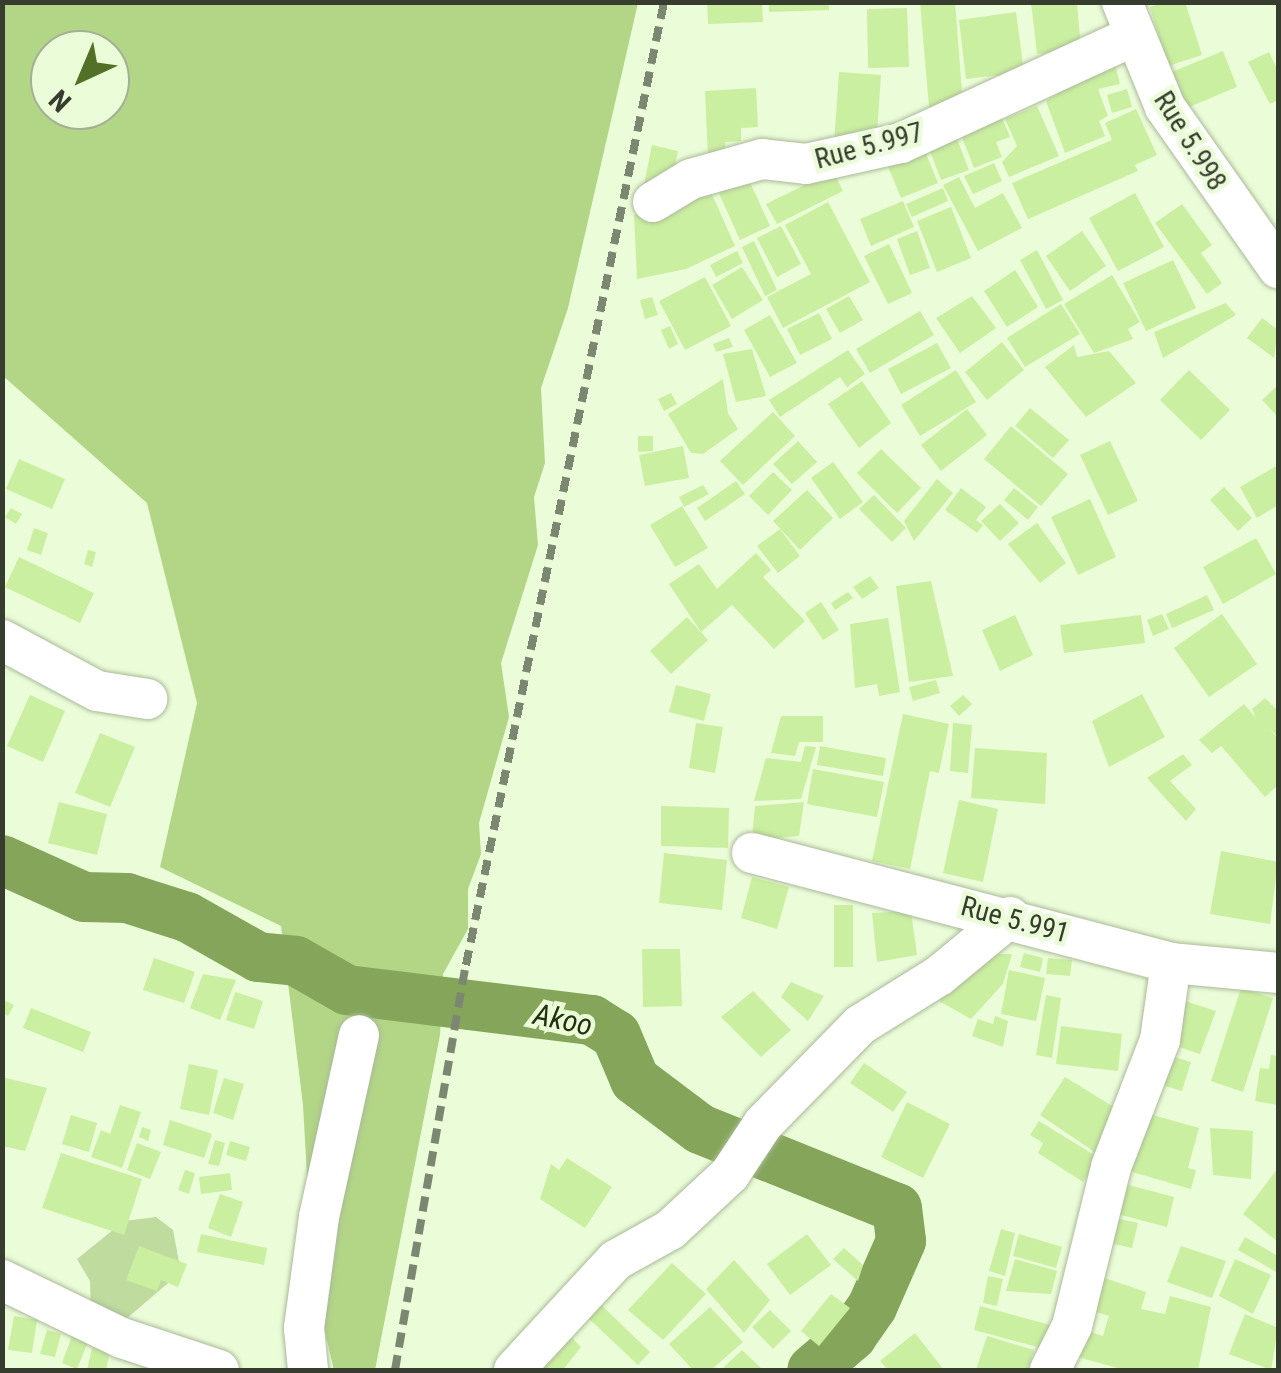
<!DOCTYPE html>
<style>
body{margin:0}
#map{position:relative;width:1281px;height:1373px;overflow:hidden;background:#ebfcd9;font-family:"Roboto Condensed",sans-serif}
div>[style]{position:absolute}
.green>*{inset:0;background:#bfdb9e}
.forest>*{inset:0;background:#b2d586}
.river>*{height:50px;margin:-25px;padding:0 25px;transform-origin:25px;border-radius:25px;background:#85a65a}
.building>*{inset:0;background:#cbefa0}
.roads{filter:drop-shadow(0 0 2px #aaba98) drop-shadow(0 0 2px #aaba98)}
.minor>*{height:40px;margin:-20px;padding:0 20px;transform-origin:20px;border-radius:20px;background:#fff}
.rail>*{height:8px;margin-top:-4px;transform-origin:0;background:repeating-linear-gradient(90deg,#7c8771 0 15px,transparent 0 23px)}
span{translate:-50% -50%;white-space:nowrap;text-align:center;line-height:1.15;-webkit-text-stroke:9px #ebfcd9;paint-order:stroke}
.street-label{font-size:28px;color:#363d2f}
.water-label{font-size:30px;color:#233110;font-style:italic}
.frame{position:absolute;inset:0;border:5px solid #363d2f;pointer-events:none}
.north{position:absolute;left:30px;top:30px;width:100px;height:100px;box-sizing:border-box;background:#ebfcd9;border:2px solid #a3b095;border-radius:50%;rotate:224deg;font-size:28px;font-weight:700;line-height:40px;text-align:center;color:#363d2f}
.north::after{content:'';display:block;margin:auto;width:35px;height:45px;background:#537126;clip-path:polygon(50% 0,100% 100%,50% 72%,0 100%)}
</style>
<div id="map">
<div class="green">
<div style="clip-path:polygon(156px 1217px,173px 1230px,179px 1262px,174px 1278px,112px 1331px,91px 1317px,90px 1281px,77px 1259px,124px 1221px)"></div>
</div>
<div class="forest">
<div style="clip-path:polygon(evenodd,3px 3px,638px 3px,568px 308px,541px 388px,545px 463px,534px 497px,538px 545px,501px 663px,509px 717px,479px 823px,481px 854px,468px 889px,468px 929px,443px 974px,440px 1035px,375px 1370px,334px 1370px,313px 1281px,303px 1105px,281px 926px,160px 867px,197px 703px,147px 503px,3px 376px,3px 3px,50px 50px,110px 50px,110px 110px,50px 110px,50px 50px)"></div>
</div>
<div class="river">
<div style="left:2px;top:860px;width:90px;rotate:24.3deg"></div>
<div style="left:84px;top:897px;width:43px;rotate:1.3deg"></div>
<div style="left:127px;top:898px;width:63px;rotate:17.6deg"></div>
<div style="left:187px;top:917px;width:81px;rotate:29.4deg"></div>
<div style="left:258px;top:957px;width:38px;rotate:6deg"></div>
<div style="left:296px;top:961px;width:59px;rotate:29.6deg"></div>
<div style="left:347px;top:990px;width:247px;rotate:7deg"></div>
<div style="left:592px;top:1020px;width:28px;rotate:32deg"></div>
<div style="left:616px;top:1035px;width:49px;rotate:67.1deg"></div>
<div style="left:635px;top:1080px;width:81px;rotate:37deg"></div>
<div style="left:700px;top:1129px;width:212px;rotate:21.9deg"></div>
<div style="left:897px;top:1208px;width:33px;rotate:83deg"></div>
<div style="left:901px;top:1241px;width:72px;rotate:113.7deg"></div>
<div style="left:872px;top:1307px;width:35px;rotate:125deg"></div>
<div style="left:852px;top:1336px;width:52px;rotate:139.6deg"></div>
</div>
<div class="building">
<div style="clip-path:polygon(707px 2px,762px 2px,763px 22px,708px 24px)"></div>
<div style="clip-path:polygon(769px 2px,829px 2px,829px 10px,769px 12px)"></div>
<div style="clip-path:polygon(920px 2px,955px 2px,963px 105px,930px 118px)"></div>
<div style="clip-path:polygon(1031px 2px,1077px 2px,1081px 50px,1037px 54px)"></div>
<div style="clip-path:polygon(1164px 2px,1185px 2px,1202px 55px,1168px 66px,1150px 7px)"></div>
<div style="clip-path:polygon(907px 8px,909px 67px,868px 68px,867px 9px)"></div>
<div style="clip-path:polygon(1016px 12px,1024px 72px,966px 79px,959px 20px)"></div>
<div style="clip-path:polygon(1223px 51px,1237px 87px,1182px 110px,1167px 74px)"></div>
<div style="clip-path:polygon(1269px 52px,1278px 71px,1278px 100px,1270px 104px,1248px 62px)"></div>
<div style="clip-path:polygon(1115px 64px,1120px 84px,1098px 89px,1108px 116px,1099px 121px,1105px 136px,1065px 153px,1046px 101px,1062px 91px,1060px 80px)"></div>
<div style="clip-path:polygon(839px 72px,881px 75px,876px 147px,834px 144px)"></div>
<div style="clip-path:polygon(756px 88px,758px 127px,741px 128px,741px 141px,725px 142px,726px 157px,708px 158px,705px 91px)"></div>
<div style="clip-path:polygon(1127px 89px,1132px 107px,1112px 113px,1107px 95px)"></div>
<div style="clip-path:polygon(1037px 106px,1059px 156px,1009px 177px,1002px 162px,1017px 146px,1005px 119px)"></div>
<div style="clip-path:polygon(998px 108px,1010px 137px,996px 142px,1002px 157px,974px 168px,957px 125px)"></div>
<div style="clip-path:polygon(1136px 109px,1157px 155px,1135px 165px,1138px 171px,1028px 219px,1012px 183px,1112px 140px,1105px 123px)"></div>
<div style="clip-path:polygon(956px 136px,969px 170px,941px 180px,928px 146px)"></div>
<div style="clip-path:polygon(922px 144px,938px 183px,901px 198px,885px 159px)"></div>
<div style="clip-path:polygon(652px 145px,678px 151px,670px 190px,644px 185px)"></div>
<div style="clip-path:polygon(994px 163px,1002px 181px,973px 194px,964px 176px)"></div>
<div style="clip-path:polygon(833px 171px,843px 191px,777px 224px,766px 204px)"></div>
<div style="clip-path:polygon(959px 177px,975px 208px,1003px 193px,1022px 228px,978px 251px,943px 185px)"></div>
<div style="clip-path:polygon(748px 178px,770px 226px,740px 240px,718px 191px)"></div>
<div style="clip-path:polygon(707px 183px,735px 246px,686px 269px,637px 279px,634px 215px,666px 209px)"></div>
<div style="clip-path:polygon(943px 188px,948px 201px,912px 217px,906px 204px)"></div>
<div style="clip-path:polygon(1135px 193px,1164px 247px,1118px 271px,1089px 218px)"></div>
<div style="clip-path:polygon(903px 201px,914px 227px,871px 246px,860px 219px)"></div>
<div style="clip-path:polygon(828px 202px,870px 282px,783px 328px,767px 297px,811px 274px,785px 225px)"></div>
<div style="clip-path:polygon(1182px 204px,1212px 245px,1201px 253px,1222px 283px,1207px 294px,1155px 223px)"></div>
<div style="clip-path:polygon(951px 207px,971px 258px,937px 272px,917px 221px)"></div>
<div style="clip-path:polygon(781px 226px,801px 264px,777px 277px,757px 238px)"></div>
<div style="clip-path:polygon(917px 231px,930px 268px,910px 275px,897px 239px)"></div>
<div style="clip-path:polygon(1082px 231px,1106px 266px,1070px 291px,1046px 256px)"></div>
<div style="clip-path:polygon(754px 241px,777px 290px,765px 296px,742px 247px)"></div>
<div style="clip-path:polygon(889px 244px,912px 293px,888px 304px,864px 256px)"></div>
<div style="clip-path:polygon(1037px 250px,1063px 300px,1046px 309px,1020px 260px)"></div>
<div style="clip-path:polygon(737px 251px,743px 263px,716px 277px,710px 265px)"></div>
<div style="clip-path:polygon(1173px 260px,1196px 308px,1146px 331px,1123px 283px)"></div>
<div style="clip-path:polygon(742px 267px,763px 300px,732px 319px,712px 285px)"></div>
<div style="clip-path:polygon(1015px 270px,1038px 307px,1007px 327px,984px 291px)"></div>
<div style="clip-path:polygon(1112px 275px,1140px 322px,1128px 329px,1133px 339px,1094px 353px,1064px 304px)"></div>
<div style="clip-path:polygon(705px 277px,731px 326px,685px 350px,659px 301px)"></div>
<div style="clip-path:polygon(849px 296px,863px 320px,840px 333px,826px 309px)"></div>
<div style="clip-path:polygon(972px 296px,996px 328px,960px 353px,936px 318px)"></div>
<div style="clip-path:polygon(652px 297px,658px 315px,645px 319px,640px 300px)"></div>
<div style="clip-path:polygon(1226px 303px,1236px 315px,1163px 358px,1154px 332px)"></div>
<div style="clip-path:polygon(1061px 304px,1080px 334px,1025px 367px,1007px 338px)"></div>
<div style="clip-path:polygon(920px 311px,934px 335px,870px 373px,856px 349px)"></div>
<div style="clip-path:polygon(819px 313px,832px 339px,800px 355px,787px 329px)"></div>
<div style="clip-path:polygon(770px 315px,797px 363px,770px 377px,744px 330px)"></div>
<div style="clip-path:polygon(1262px 318px,1278px 330px,1274px 358px,1247px 338px)"></div>
<div style="clip-path:polygon(670px 326px,678px 344px,669px 349px,661px 330px)"></div>
<div style="clip-path:polygon(729px 338px,733px 347px,716px 352px,713px 344px)"></div>
<div style="clip-path:polygon(1002px 342px,1024px 370px,987px 400px,965px 372px)"></div>
<div style="clip-path:polygon(937px 343px,951px 368px,901px 394px,888px 369px)"></div>
<div style="clip-path:polygon(1074px 345px,1077px 357px,1109px 351px,1136px 383px,1086px 417px,1045px 367px)"></div>
<div style="clip-path:polygon(752px 349px,766px 396px,736px 402px,723px 354px)"></div>
<div style="clip-path:polygon(848px 350px,865px 374px,847px 387px,840px 377px,780px 417px,769px 400px)"></div>
<div style="clip-path:polygon(956px 370px,976px 402px,920px 436px,901px 405px)"></div>
<div style="clip-path:polygon(1189px 370px,1230px 410px,1201px 440px,1160px 400px)"></div>
<div style="clip-path:polygon(723px 379px,728px 413px,738px 429px,703px 454px,691px 453px,668px 414px)"></div>
<div style="clip-path:polygon(862px 381px,891px 423px,859px 448px,828px 404px)"></div>
<div style="clip-path:polygon(1278px 385px,1278px 417px,1262px 400px)"></div>
<div style="clip-path:polygon(671px 393px,677px 404px,664px 411px,658px 399px)"></div>
<div style="clip-path:polygon(1030px 408px,1069px 440px,1053px 458px,1015px 426px)"></div>
<div style="clip-path:polygon(967px 409px,987px 435px,941px 471px,921px 445px)"></div>
<div style="clip-path:polygon(773px 412px,795px 436px,743px 485px,720px 461px)"></div>
<div style="clip-path:polygon(1011px 426px,1068px 474px,1041px 506px,984px 459px)"></div>
<div style="clip-path:polygon(638px 436px,653px 436px,653px 451px,638px 452px)"></div>
<div style="clip-path:polygon(798px 441px,817px 462px,792px 484px,773px 464px)"></div>
<div style="clip-path:polygon(1110px 441px,1138px 501px,1108px 515px,1080px 455px)"></div>
<div style="clip-path:polygon(683px 446px,689px 478px,645px 486px,639px 455px)"></div>
<div style="clip-path:polygon(881px 449px,921px 488px,897px 513px,857px 473px)"></div>
<div style="clip-path:polygon(19px 459px,65px 479px,52px 509px,6px 489px)"></div>
<div style="clip-path:polygon(833px 462px,863px 502px,840px 519px,811px 478px)"></div>
<div style="clip-path:polygon(1278px 465px,1278px 505px,1257px 518px,1240px 487px)"></div>
<div style="clip-path:polygon(773px 472px,792px 490px,768px 515px,749px 496px)"></div>
<div style="clip-path:polygon(937px 479px,953px 493px,914px 541px,904px 521px)"></div>
<div style="clip-path:polygon(736px 481px,745px 494px,705px 521px,697px 508px)"></div>
<div style="clip-path:polygon(703px 485px,709px 494px,684px 507px,679px 497px)"></div>
<div style="clip-path:polygon(1224px 487px,1252px 518px,1238px 531px,1210px 500px)"></div>
<div style="clip-path:polygon(961px 488px,986px 507px,976px 520px,983px 525px,977px 533px,945px 510px)"></div>
<div style="clip-path:polygon(1014px 488px,1038px 507px,1028px 520px,1004px 500px)"></div>
<div style="clip-path:polygon(807px 490px,833px 518px,800px 550px,773px 521px)"></div>
<div style="clip-path:polygon(874px 495px,906px 528px,892px 542px,859px 509px)"></div>
<div style="clip-path:polygon(1090px 499px,1116px 557px,1078px 575px,1051px 517px)"></div>
<div style="clip-path:polygon(1000px 504px,1019px 523px,1000px 541px,981px 521px)"></div>
<div style="clip-path:polygon(682px 506px,708px 548px,675px 567px,650px 525px)"></div>
<div style="clip-path:polygon(11px 508px,22px 514px,16px 524px,5px 517px)"></div>
<div style="clip-path:polygon(1037px 523px,1066px 563px,1040px 583px,1008px 544px)"></div>
<div style="clip-path:polygon(34px 528px,48px 533px,41px 555px,27px 550px)"></div>
<div style="clip-path:polygon(780px 529px,800px 556px,778px 573px,757px 546px)"></div>
<div style="clip-path:polygon(1256px 538px,1276px 574px,1223px 604px,1203px 567px)"></div>
<div style="clip-path:polygon(88px 550px,96px 552px,92px 567px,84px 564px)"></div>
<div style="clip-path:polygon(756px 553px,771px 570px,763px 577px,805px 621px,774px 649px,732px 605px,701px 632px,669px 584px,699px 564px,717px 589px)"></div>
<div style="clip-path:polygon(19px 557px,94px 593px,80px 623px,5px 587px)"></div>
<div style="clip-path:polygon(870px 576px,879px 588px,862px 599px,853px 587px)"></div>
<div style="clip-path:polygon(931px 581px,953px 676px,909px 682px,896px 586px)"></div>
<div style="clip-path:polygon(848px 592px,853px 598px,835px 610px,831px 603px)"></div>
<div style="clip-path:polygon(1207px 595px,1214px 610px,1172px 628px,1166px 614px)"></div>
<div style="clip-path:polygon(821px 602px,839px 630px,823px 640px,805px 613px)"></div>
<div style="clip-path:polygon(1162px 614px,1169px 629px,1153px 636px,1147px 620px)"></div>
<div style="clip-path:polygon(1222px 614px,1257px 664px,1209px 697px,1174px 648px)"></div>
<div style="clip-path:polygon(1015px 615px,1033px 655px,1000px 671px,982px 630px)"></div>
<div style="clip-path:polygon(1141px 615px,1145px 643px,1064px 653px,1060px 625px)"></div>
<div style="clip-path:polygon(687px 617px,708px 640px,671px 674px,650px 651px)"></div>
<div style="clip-path:polygon(888px 618px,900px 692px,879px 696px,877px 684px,855px 688px,850px 624px)"></div>
<div style="clip-path:polygon(936px 680px,940px 693px,913px 701px,909px 687px)"></div>
<div style="clip-path:polygon(676px 685px,711px 694px,704px 721px,669px 712px)"></div>
<div style="clip-path:polygon(1142px 694px,1165px 737px,1109px 767px,1092px 721px)"></div>
<div style="clip-path:polygon(30px 695px,65px 711px,43px 762px,7px 746px)"></div>
<div style="clip-path:polygon(963px 695px,972px 704px,959px 716px,950px 706px)"></div>
<div style="clip-path:polygon(1265px 698px,1278px 711px,1278px 737px,1270px 729px,1278px 739px,1278px 785px,1265px 797px,1221px 746px,1212px 753px,1199px 740px,1244px 704px,1256px 718px,1252px 709px)"></div>
<div style="clip-path:polygon(903px 714px,949px 724px,939px 773px,930px 771px,910px 869px,872px 861px)"></div>
<div style="clip-path:polygon(781px 716px,823px 716px,823px 742px,799px 742px,795px 756px,771px 753px)"></div>
<div style="clip-path:polygon(696px 723px,723px 727px,715px 773px,689px 768px)"></div>
<div style="clip-path:polygon(953px 723px,972px 725px,968px 773px,950px 771px)"></div>
<div style="clip-path:polygon(100px 733px,135px 747px,110px 807px,75px 793px)"></div>
<div style="clip-path:polygon(805px 746px,816px 747px,801px 799px,754px 801px,766px 758px,801px 762px)"></div>
<div style="clip-path:polygon(820px 746px,886px 758px,883px 776px,817px 765px)"></div>
<div style="clip-path:polygon(975px 748px,1047px 753px,1045px 804px,971px 798px)"></div>
<div style="clip-path:polygon(1183px 754px,1192px 765px,1170px 781px,1196px 809px,1186px 821px,1147px 778px)"></div>
<div style="clip-path:polygon(813px 769px,884px 782px,877px 817px,807px 804px)"></div>
<div style="clip-path:polygon(959px 800px,998px 809px,983px 882px,943px 873px)"></div>
<div style="clip-path:polygon(59px 802px,107px 814px,97px 855px,48px 843px)"></div>
<div style="clip-path:polygon(804px 802px,799px 836px,752px 840px,755px 806px)"></div>
<div style="clip-path:polygon(661px 806px,729px 808px,728px 848px,661px 846px)"></div>
<div style="clip-path:polygon(1221px 851px,1278px 862px,1270px 924px,1210px 914px)"></div>
<div style="clip-path:polygon(664px 853px,727px 860px,722px 910px,659px 903px)"></div>
<div style="clip-path:polygon(752px 877px,789px 887px,777px 929px,741px 918px)"></div>
<div style="clip-path:polygon(834px 905px,853px 905px,853px 967px,834px 967px)"></div>
<div style="clip-path:polygon(911px 911px,917px 955px,877px 962px,872px 913px)"></div>
<div style="clip-path:polygon(642px 949px,680px 949px,682px 1006px,643px 1007px)"></div>
<div style="clip-path:polygon(1024px 953px,1043px 958px,1040px 972px,1020px 967px)"></div>
<div style="clip-path:polygon(982px 954px,1012px 954px,1003px 984px,971px 1019px,939px 1001px)"></div>
<div style="clip-path:polygon(154px 958px,195px 972px,184px 1003px,143px 990px)"></div>
<div style="clip-path:polygon(1048px 958px,1072px 960px,1070px 976px,1046px 974px)"></div>
<div style="clip-path:polygon(1009px 970px,1045px 978px,1036px 1021px,1001px 1014px)"></div>
<div style="clip-path:polygon(203px 974px,236px 980px,220px 1020px,190px 1008px)"></div>
<div style="clip-path:polygon(791px 982px,824px 996px,808px 1021px,781px 997px)"></div>
<div style="clip-path:polygon(1241px 988px,1273px 998px,1243px 1092px,1211px 1081px)"></div>
<div style="clip-path:polygon(753px 991px,791px 1030px,761px 1057px,721px 1017px)"></div>
<div style="clip-path:polygon(235px 992px,263px 1001px,254px 1029px,226px 1020px)"></div>
<div style="clip-path:polygon(1046px 995px,1061px 998px,1052px 1058px,1036px 1055px)"></div>
<div style="clip-path:polygon(1166px 995px,1216px 1011px,1200px 1054px,1153px 1038px)"></div>
<div style="clip-path:polygon(2px 999px,14px 1005px,8px 1016px,2px 1013px)"></div>
<div style="clip-path:polygon(31px 1008px,91px 1032px,83px 1052px,23px 1028px)"></div>
<div style="clip-path:polygon(995px 1016px,1008px 1021px,1003px 1047px,972px 1036px,978px 1019px,993px 1024px)"></div>
<div style="clip-path:polygon(1061px 1026px,1122px 1034px,1118px 1071px,1056px 1064px)"></div>
<div style="clip-path:polygon(1155px 1051px,1191px 1062px,1182px 1091px,1148px 1081px)"></div>
<div style="clip-path:polygon(1271px 1055px,1278px 1056px,1278px 1105px,1255px 1101px,1260px 1068px,1269px 1069px)"></div>
<div style="clip-path:polygon(864px 1063px,907px 1092px,893px 1112px,850px 1083px)"></div>
<div style="clip-path:polygon(189px 1064px,218px 1070px,209px 1115px,180px 1109px)"></div>
<div style="clip-path:polygon(2px 1077px,47px 1088px,25px 1151px,2px 1146px)"></div>
<div style="clip-path:polygon(1065px 1077px,1122px 1112px,1096px 1153px,1040px 1115px)"></div>
<div style="clip-path:polygon(224px 1078px,244px 1084px,233px 1120px,213px 1113px)"></div>
<div style="clip-path:polygon(907px 1102px,950px 1124px,923px 1178px,881px 1157px)"></div>
<div style="clip-path:polygon(120px 1105px,141px 1112px,122px 1168px,91px 1157px,101px 1130px,110px 1134px)"></div>
<div style="clip-path:polygon(1131px 1109px,1199px 1128px,1188px 1168px,1196px 1170px,1191px 1189px,1115px 1167px)"></div>
<div style="clip-path:polygon(71px 1115px,97px 1123px,89px 1152px,62px 1144px)"></div>
<div style="clip-path:polygon(170px 1120px,212px 1134px,204px 1158px,163px 1145px)"></div>
<div style="clip-path:polygon(1039px 1121px,1099px 1158px,1083px 1182px,1038px 1153px,1043px 1143px,1030px 1135px)"></div>
<div style="clip-path:polygon(142px 1127px,151px 1130px,148px 1141px,139px 1137px)"></div>
<div style="clip-path:polygon(1210px 1128px,1253px 1131px,1251px 1179px,1213px 1175px)"></div>
<div style="clip-path:polygon(215px 1140px,225px 1143px,219px 1166px,208px 1164px)"></div>
<div style="clip-path:polygon(230px 1141px,250px 1147px,246px 1161px,226px 1155px)"></div>
<div style="clip-path:polygon(137px 1143px,161px 1152px,150px 1179px,127px 1170px)"></div>
<div style="clip-path:polygon(61px 1153px,142px 1179px,124px 1235px,42px 1208px)"></div>
<div style="clip-path:polygon(567px 1158px,612px 1187px,585px 1228px,540px 1199px,551px 1164px,559px 1170px)"></div>
<div style="clip-path:polygon(1278px 1168px,1278px 1242px,1243px 1214px)"></div>
<div style="clip-path:polygon(185px 1170px,195px 1173px,189px 1194px,178px 1190px)"></div>
<div style="clip-path:polygon(230px 1173px,232px 1190px,201px 1194px,199px 1177px)"></div>
<div style="clip-path:polygon(1125px 1184px,1174px 1197px,1167px 1227px,1117px 1214px)"></div>
<div style="clip-path:polygon(220px 1194px,243px 1202px,231px 1237px,208px 1228px)"></div>
<div style="clip-path:polygon(1115px 1218px,1138px 1223px,1132px 1248px,1110px 1243px)"></div>
<div style="clip-path:polygon(1001px 1229px,1015px 1233px,1005px 1276px,989px 1271px)"></div>
<div style="clip-path:polygon(201px 1234px,267px 1248px,264px 1265px,197px 1252px)"></div>
<div style="clip-path:polygon(807px 1234px,831px 1265px,790px 1295px,767px 1264px)"></div>
<div style="clip-path:polygon(1019px 1234px,1062px 1247px,1056px 1268px,1013px 1256px)"></div>
<div style="clip-path:polygon(1245px 1237px,1278px 1256px,1278px 1273px,1238px 1250px)"></div>
<div style="clip-path:polygon(139px 1246px,187px 1264px,178px 1287px,161px 1280px,157px 1291px,126px 1280px)"></div>
<div style="clip-path:polygon(1181px 1246px,1226px 1261px,1212px 1298px,1167px 1282px)"></div>
<div style="clip-path:polygon(844px 1248px,863px 1265px,858px 1281px,833px 1259px)"></div>
<div style="clip-path:polygon(1015px 1259px,1057px 1271px,1051px 1294px,1006px 1291px)"></div>
<div style="clip-path:polygon(1235px 1259px,1271px 1275px,1253px 1314px,1219px 1296px)"></div>
<div style="clip-path:polygon(734px 1260px,770px 1300px,744px 1333px,706px 1289px)"></div>
<div style="clip-path:polygon(672px 1263px,706px 1294px,663px 1340px,628px 1310px)"></div>
<div style="clip-path:polygon(988px 1276px,1003px 1279px,997px 1306px,983px 1303px)"></div>
<div style="clip-path:polygon(1099px 1276px,1146px 1292px,1141px 1309px,1165px 1314px,1170px 1296px,1211px 1307px,1198px 1370px,1125px 1370px,1070px 1355px,1078px 1328px,1103px 1336px,1109px 1316px,1084px 1308px)"></div>
<div style="clip-path:polygon(831px 1294px,850px 1308px,819px 1346px,801px 1331px)"></div>
<div style="clip-path:polygon(595px 1299px,650px 1352px,638px 1365px,583px 1313px)"></div>
<div style="clip-path:polygon(980px 1306px,1058px 1327px,1052px 1351px,974px 1330px)"></div>
<div style="clip-path:polygon(710px 1307px,743px 1342px,711px 1370px,693px 1370px,669px 1344px)"></div>
<div style="clip-path:polygon(770px 1310px,791px 1331px,773px 1349px,752px 1327px)"></div>
<div style="clip-path:polygon(1245px 1314px,1278px 1328px,1271px 1370px,1229px 1354px)"></div>
<div style="clip-path:polygon(14px 1316px,37px 1320px,32px 1353px,8px 1350px)"></div>
<div style="clip-path:polygon(47px 1330px,61px 1334px,55px 1357px,40px 1354px)"></div>
<div style="clip-path:polygon(565px 1331px,581px 1347px,563px 1370px,530px 1370px)"></div>
<div style="clip-path:polygon(915px 1333px,944px 1370px,888px 1370px,880px 1361px)"></div>
<div style="clip-path:polygon(72px 1336px,88px 1342px,77px 1369px,62px 1363px)"></div>
<div style="clip-path:polygon(987px 1336px,1034px 1350px,1028px 1370px,976px 1370px)"></div>
<div style="clip-path:polygon(92px 1348px,110px 1352px,106px 1370px,87px 1370px)"></div>
<div style="clip-path:polygon(742px 1350px,763px 1370px,721px 1370px)"></div>
</div>
<div class="roads">
<div class="minor">
<div style="left:1122px;top:2px;width:113px;rotate:67.7deg"></div>
<div style="left:1165px;top:107px;width:197px;rotate:54.9deg"></div>
<div style="left:653px;top:202px;width:44px;rotate:-31.2deg"></div>
<div style="left:691px;top:179px;width:74px;rotate:-15.7deg"></div>
<div style="left:762px;top:159px;width:44px;rotate:6.5deg"></div>
<div style="left:806px;top:164px;width:97px;rotate:-12.5deg"></div>
<div style="left:901px;top:143px;width:256px;rotate:-24.7deg"></div>
<div style="left:2px;top:640px;width:108px;rotate:28.2deg"></div>
<div style="left:97px;top:691px;width:51px;rotate:9.1deg"></div>
<div style="left:752px;top:853px;width:433px;rotate:14.7deg"></div>
<div style="left:1171px;top:963px;width:107px;rotate:5.3deg"></div>
<div style="left:2px;top:1280px;width:133px;rotate:25.8deg"></div>
<div style="left:122px;top:1338px;width:102px;rotate:18.3deg"></div>
<div style="left:308px;top:1370px;width:42px;rotate:-95.4deg"></div>
<div style="left:304px;top:1328px;width:112px;rotate:-82.3deg"></div>
<div style="left:319px;top:1217px;width:186px;rotate:-77.6deg"></div>
<div style="left:514px;top:1370px;width:150px;rotate:-47.2deg"></div>
<div style="left:616px;top:1260px;width:62px;rotate:-29.1deg"></div>
<div style="left:670px;top:1230px;width:82px;rotate:-43deg"></div>
<div style="left:730px;top:1174px;width:60px;rotate:-56.6deg"></div>
<div style="left:763px;top:1124px;width:139px;rotate:-45.6deg"></div>
<div style="left:860px;top:1025px;width:94px;rotate:-32deg"></div>
<div style="left:940px;top:975px;width:91px;rotate:-39.6deg"></div>
<div style="left:1050px;top:1370px;width:49px;rotate:-63.4deg"></div>
<div style="left:1072px;top:1326px;width:164px;rotate:-76.2deg"></div>
<div style="left:1111px;top:1167px;width:136px;rotate:-68.9deg"></div>
<div style="left:1160px;top:1040px;width:78px;rotate:-81.9deg"></div>
</div>
</div>
<div class="rail">
<div style="left:395px;top:1370px;width:411px;rotate:-80.1deg"></div>
<div style="left:466px;top:965px;width:983px;rotate:-78.38deg"></div>
</div>
<div class="street-label">
<span style="left:1190px;top:141px;rotate:58deg">Rue 5.998</span>
<span style="left:869px;top:146px;rotate:-15deg">Rue 5.997</span>
<span style="left:1015px;top:920px;rotate:15deg">Rue 5.991</span>
</div>
<div class="water-label">
<span style="left:563px;top:1020px;rotate:12deg">Akoo</span>
</div>
<div class="frame"></div>
<div class="north">N</div>
</div>
